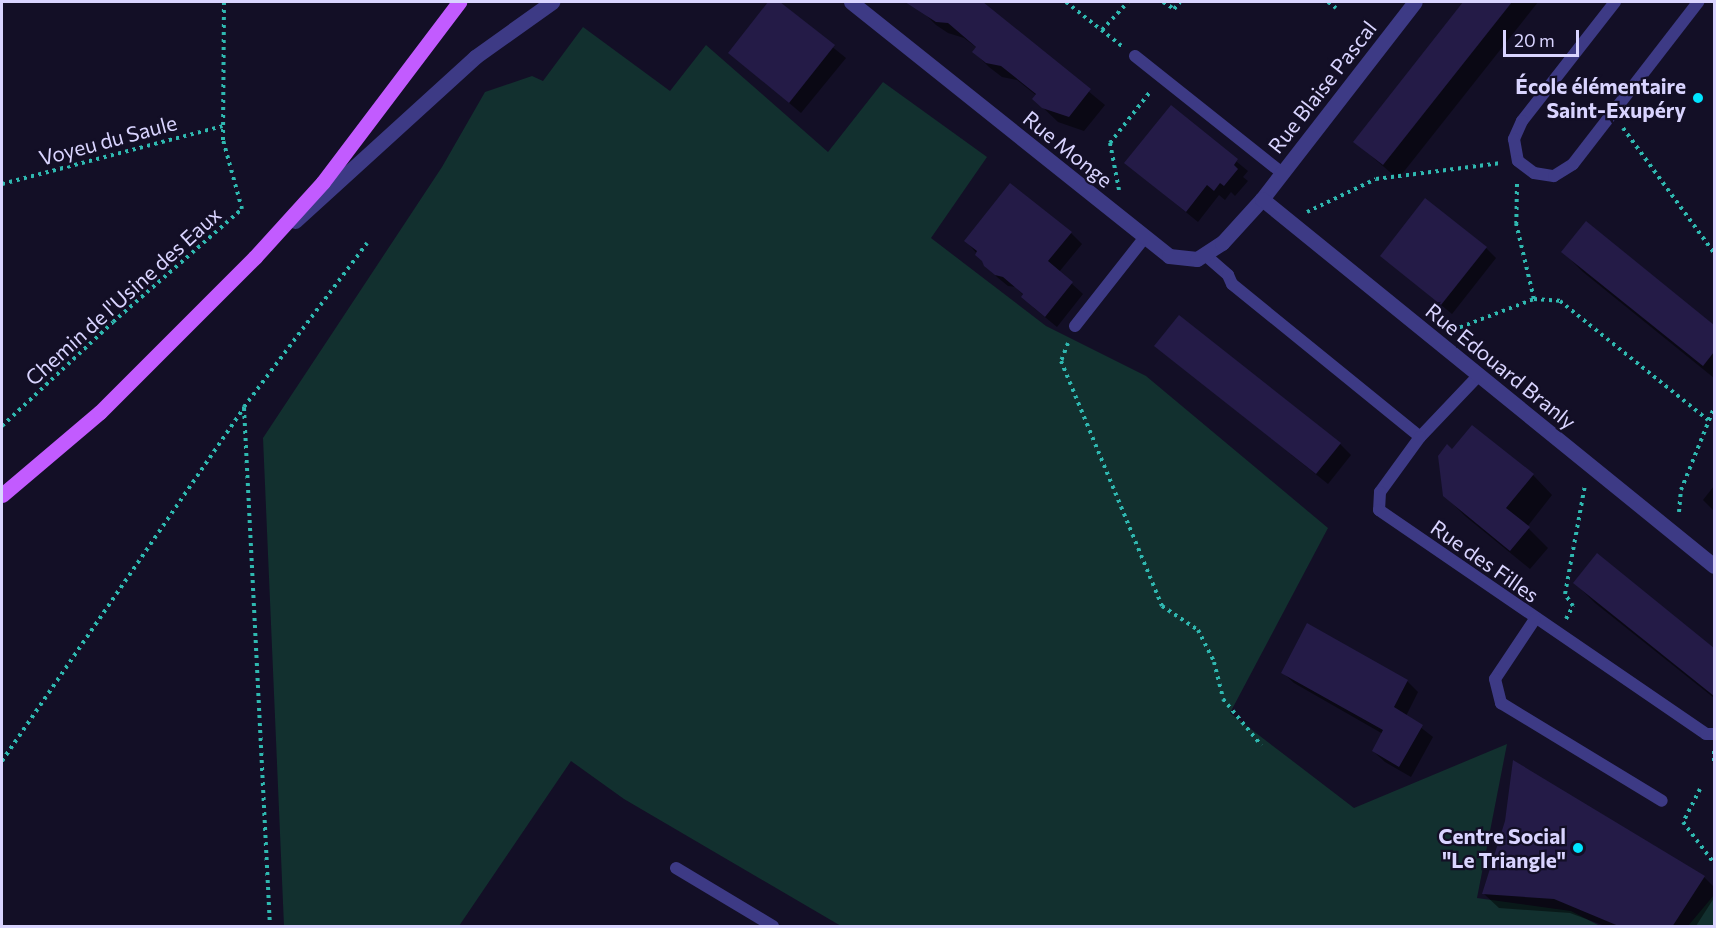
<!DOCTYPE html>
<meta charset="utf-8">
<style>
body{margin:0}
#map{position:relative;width:1716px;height:928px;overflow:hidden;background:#130f26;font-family:Commissioner,sans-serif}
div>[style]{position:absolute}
.green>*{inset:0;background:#12302f}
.shadow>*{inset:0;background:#0007}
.building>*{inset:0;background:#241b47}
.path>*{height:4px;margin-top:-2px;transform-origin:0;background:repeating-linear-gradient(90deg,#2fb8b0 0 3px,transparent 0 7.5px)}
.lane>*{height:12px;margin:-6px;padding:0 6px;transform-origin:6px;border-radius:6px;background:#3d3a85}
.street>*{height:15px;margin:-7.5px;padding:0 7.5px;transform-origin:7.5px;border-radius:7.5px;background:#3d3a85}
.primary>*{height:15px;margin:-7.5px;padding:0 7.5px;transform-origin:7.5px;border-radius:7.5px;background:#c25bff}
.dots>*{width:16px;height:16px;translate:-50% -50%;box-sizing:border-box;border:3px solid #130f26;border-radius:50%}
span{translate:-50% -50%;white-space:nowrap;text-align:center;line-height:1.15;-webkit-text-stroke:4.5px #130f26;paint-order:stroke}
.poi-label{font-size:21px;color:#d9d4ff;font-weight:700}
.right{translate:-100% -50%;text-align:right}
.street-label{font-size:21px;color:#d9d4ff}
.frame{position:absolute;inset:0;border:3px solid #d9d4ff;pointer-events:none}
.scale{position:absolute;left:1503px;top:30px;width:76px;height:27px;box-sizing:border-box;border:3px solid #d9d4ff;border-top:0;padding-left:8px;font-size:18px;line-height:21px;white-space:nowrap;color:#d9d4ff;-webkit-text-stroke:4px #130f26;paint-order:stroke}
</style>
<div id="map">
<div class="green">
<div style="clip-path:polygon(583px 27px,670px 91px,706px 45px,828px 152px,883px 82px,987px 157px,931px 238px,1046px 326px,1146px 376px,1328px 528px,1230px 713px,1354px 808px,1507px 744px,1477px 898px,1571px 911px,1600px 926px,841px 926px,624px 799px,571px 761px,459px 926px,284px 926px,263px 438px,442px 167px,485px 92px,532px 76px,543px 81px)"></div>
<div style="clip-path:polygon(1714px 895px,1714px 926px,1688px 926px)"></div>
</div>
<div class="shadow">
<div style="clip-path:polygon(770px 2px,777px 2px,846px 58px,801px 113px,730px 53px)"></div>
<div style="clip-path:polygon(918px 2px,980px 2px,1105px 105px,1084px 131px,1058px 122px,1034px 99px,1037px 96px,1017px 80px,1002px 77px,989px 67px,974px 52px,977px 48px,964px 38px,948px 33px,936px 25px,921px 10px,924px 7px)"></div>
<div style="clip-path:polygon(1465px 2px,1538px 2px,1398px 179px,1355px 142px)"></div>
<div style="clip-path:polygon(1171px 108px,1248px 171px,1243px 177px,1248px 181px,1235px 196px,1231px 192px,1225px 200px,1219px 195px,1198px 222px,1126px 163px)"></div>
<div style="clip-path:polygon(1586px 223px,1714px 327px,1714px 378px,1583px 272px,1563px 252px)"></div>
<div style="clip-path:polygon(1071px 233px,1082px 244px,1059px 272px,1083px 294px,1057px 327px,1034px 308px,1016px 287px,1008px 286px,997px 277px,966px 241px)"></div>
<div style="clip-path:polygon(1486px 248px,1496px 258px,1452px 314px,1382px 256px)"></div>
<div style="clip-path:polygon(1156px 346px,1340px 444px,1351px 455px,1328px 484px)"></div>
<div style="clip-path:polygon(1533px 475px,1552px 495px,1527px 527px,1548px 548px,1530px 569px,1465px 516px,1445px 496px)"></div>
<div style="clip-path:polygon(1714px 486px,1714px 511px,1703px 500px)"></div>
<div style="clip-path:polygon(1597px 555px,1714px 649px,1714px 698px,1595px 603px,1575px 583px)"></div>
<div style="clip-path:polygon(1282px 672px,1407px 681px,1418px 692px,1406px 716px,1433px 737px,1411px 777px,1385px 762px,1373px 751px,1383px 734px,1294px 683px)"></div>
<div style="clip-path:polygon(1704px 877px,1714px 887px,1714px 898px,1696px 926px,1605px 926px,1570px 913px,1499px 908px,1484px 894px)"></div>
</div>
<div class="building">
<div style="clip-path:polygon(768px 2px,780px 2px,835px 45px,789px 103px,728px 53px)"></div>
<div style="clip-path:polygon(905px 2px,983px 2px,1091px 89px,1069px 117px,1042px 108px,1032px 99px,1036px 94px,1001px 66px,986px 63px,972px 52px,976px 47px,948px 23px,936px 22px)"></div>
<div style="clip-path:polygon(1463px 2px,1512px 2px,1383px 165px,1353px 142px)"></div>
<div style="clip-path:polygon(1171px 105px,1238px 159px,1234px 165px,1238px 169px,1224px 186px,1220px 183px,1214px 191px,1207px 185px,1186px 212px,1124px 163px)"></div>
<div style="clip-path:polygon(1010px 183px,1072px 232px,1048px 261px,1073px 282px,1045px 317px,1021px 297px,1023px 294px,1003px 277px,995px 275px,984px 266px,982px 261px,975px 255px,977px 251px,964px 241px)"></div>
<div style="clip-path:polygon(1425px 198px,1487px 247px,1441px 305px,1380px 256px)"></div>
<div style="clip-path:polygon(1586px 221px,1714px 325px,1714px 352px,1703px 366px,1561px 252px)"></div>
<div style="clip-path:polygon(1179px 315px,1341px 443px,1316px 474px,1154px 346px)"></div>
<div style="clip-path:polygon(1472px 425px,1534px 474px,1506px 508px,1530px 527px,1510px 551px,1443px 496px,1438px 456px,1447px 444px,1452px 449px)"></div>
<div style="clip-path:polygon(1597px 553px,1714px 648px,1714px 696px,1573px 583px)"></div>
<div style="clip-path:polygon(1307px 623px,1408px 680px,1394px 707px,1423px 725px,1399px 767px,1372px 751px,1383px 730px,1281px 673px)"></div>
<div style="clip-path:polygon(1513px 760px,1705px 876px,1672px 927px,1621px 927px,1554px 899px,1482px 894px,1505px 821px)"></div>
</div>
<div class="path">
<div style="left:1066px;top:2px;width:73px;rotate:38.3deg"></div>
<div style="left:1163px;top:2px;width:13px;rotate:32deg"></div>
<div style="left:1174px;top:9px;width:9px;rotate:-49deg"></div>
<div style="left:1328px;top:2px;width:10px;rotate:37deg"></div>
<div style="left:1102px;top:30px;width:38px;rotate:-47deg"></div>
<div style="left:1623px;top:128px;width:155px;rotate:53.9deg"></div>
<div style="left:2px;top:184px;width:228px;rotate:-14.7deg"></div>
<div style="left:1517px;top:184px;width:39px;rotate:91deg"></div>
<div style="left:1516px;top:223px;width:78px;rotate:76.7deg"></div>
<div style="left:1119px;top:190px;width:48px;rotate:-100.8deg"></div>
<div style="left:1110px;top:143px;width:65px;rotate:-51.9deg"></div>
<div style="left:1307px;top:212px;width:76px;rotate:-25.6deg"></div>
<div style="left:1376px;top:179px;width:126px;rotate:-7.3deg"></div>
<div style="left:1453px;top:330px;width:87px;rotate:-20.9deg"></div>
<div style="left:1534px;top:299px;width:26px;rotate:4deg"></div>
<div style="left:1560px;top:301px;width:190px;rotate:38.8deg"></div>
<div style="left:1068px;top:343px;width:19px;rotate:111deg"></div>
<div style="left:1061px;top:361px;width:265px;rotate:67.6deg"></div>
<div style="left:1162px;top:606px;width:43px;rotate:33.7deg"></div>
<div style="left:1198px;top:630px;width:36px;rotate:63deg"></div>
<div style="left:1214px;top:662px;width:38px;rotate:76deg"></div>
<div style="left:1223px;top:699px;width:60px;rotate:50.4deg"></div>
<div style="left:244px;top:408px;width:519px;rotate:87.13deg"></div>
<div style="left:2px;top:426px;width:152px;rotate:-43.1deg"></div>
<div style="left:113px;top:322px;width:171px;rotate:-41.2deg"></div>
<div style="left:242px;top:209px;width:72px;rotate:-105.4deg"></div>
<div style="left:223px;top:140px;width:138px;rotate:-89.6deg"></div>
<div style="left:1679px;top:512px;width:22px;rotate:-85deg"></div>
<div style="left:1681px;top:490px;width:88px;rotate:-68.1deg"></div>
<div style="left:1566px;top:619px;width:15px;rotate:-62deg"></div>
<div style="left:1573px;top:606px;width:14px;rotate:-124deg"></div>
<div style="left:1565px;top:594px;width:111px;rotate:-79.6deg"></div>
<div style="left:1714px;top:751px;width:14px;rotate:90deg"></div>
<div style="left:2px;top:761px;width:429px;rotate:-55.6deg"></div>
<div style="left:244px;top:407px;width:205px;rotate:-53.1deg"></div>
<div style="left:1700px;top:789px;width:37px;rotate:117deg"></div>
<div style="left:1683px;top:822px;width:51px;rotate:52.9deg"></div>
</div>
<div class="lane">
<div style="left:1615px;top:2px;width:151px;rotate:128deg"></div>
<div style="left:1522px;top:121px;width:20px;rotate:114deg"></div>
<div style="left:1514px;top:139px;width:22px;rotate:80deg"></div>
<div style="left:1518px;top:161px;width:20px;rotate:37deg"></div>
<div style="left:1534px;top:173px;width:20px;rotate:9deg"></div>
<div style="left:1554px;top:176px;width:22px;rotate:-32deg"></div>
<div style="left:1573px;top:164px;width:205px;rotate:-52.3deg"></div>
<div style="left:1135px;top:56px;width:188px;rotate:38.5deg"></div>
<div style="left:1204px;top:254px;width:32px;rotate:41deg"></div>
<div style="left:1228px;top:275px;width:10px;rotate:66deg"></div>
<div style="left:1232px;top:284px;width:242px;rotate:39.1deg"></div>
<div style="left:1075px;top:326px;width:113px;rotate:-51.8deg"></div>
<div style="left:1479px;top:375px;width:86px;rotate:133.6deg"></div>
<div style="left:1420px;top:437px;width:68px;rotate:126deg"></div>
<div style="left:1380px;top:492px;width:18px;rotate:93deg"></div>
<div style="left:1379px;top:510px;width:396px;rotate:34.4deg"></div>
<div style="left:1706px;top:734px;width:8px"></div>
<div style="left:1535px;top:619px;width:72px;rotate:123.7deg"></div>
<div style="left:1495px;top:679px;width:25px;rotate:76deg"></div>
<div style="left:1501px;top:703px;width:188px;rotate:31.3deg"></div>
<div style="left:676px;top:868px;width:113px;rotate:30.9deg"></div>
</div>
<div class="street">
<div style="left:851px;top:2px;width:407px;rotate:38.6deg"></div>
<div style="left:1169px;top:256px;width:28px;rotate:6deg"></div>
<div style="left:1197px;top:259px;width:30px;rotate:-33deg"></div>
<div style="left:1222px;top:243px;width:59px;rotate:-47.7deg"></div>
<div style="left:1262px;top:199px;width:249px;rotate:-52.2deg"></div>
<div style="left:1262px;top:199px;width:582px;rotate:39.07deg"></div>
<div style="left:295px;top:221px;width:244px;rotate:-42.3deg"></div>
<div style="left:475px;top:57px;width:95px;rotate:-35.5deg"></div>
</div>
<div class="primary">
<div style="left:2px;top:495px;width:128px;rotate:-40.3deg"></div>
<div style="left:100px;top:412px;width:219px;rotate:-45deg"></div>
<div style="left:255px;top:257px;width:101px;rotate:-47.8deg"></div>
<div style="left:323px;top:182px;width:226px;rotate:-52.9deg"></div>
</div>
<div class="dots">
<div style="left:1698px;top:98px;background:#00e5ff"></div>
<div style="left:1578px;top:848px;background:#00e5ff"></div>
</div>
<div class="poi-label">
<span class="right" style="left:1686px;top:98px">École élémentaire<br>Saint-Exupéry</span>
<span class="right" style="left:1566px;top:848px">Centre Social<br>"Le Triangle"</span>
</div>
<div class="street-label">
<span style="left:1322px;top:87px;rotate:-52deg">Rue Blaise Pascal</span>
<span style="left:108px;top:140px;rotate:-15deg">Voyeu du Saule</span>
<span style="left:1068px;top:149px;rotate:39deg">Rue Monge</span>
<span style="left:123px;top:296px;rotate:-42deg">Chemin de l'Usine des Eaux</span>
<span style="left:1501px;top:366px;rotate:39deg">Rue Edouard Branly</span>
<span style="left:1485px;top:561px;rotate:35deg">Rue des Filles</span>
</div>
<div class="frame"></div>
<div class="scale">20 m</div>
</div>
